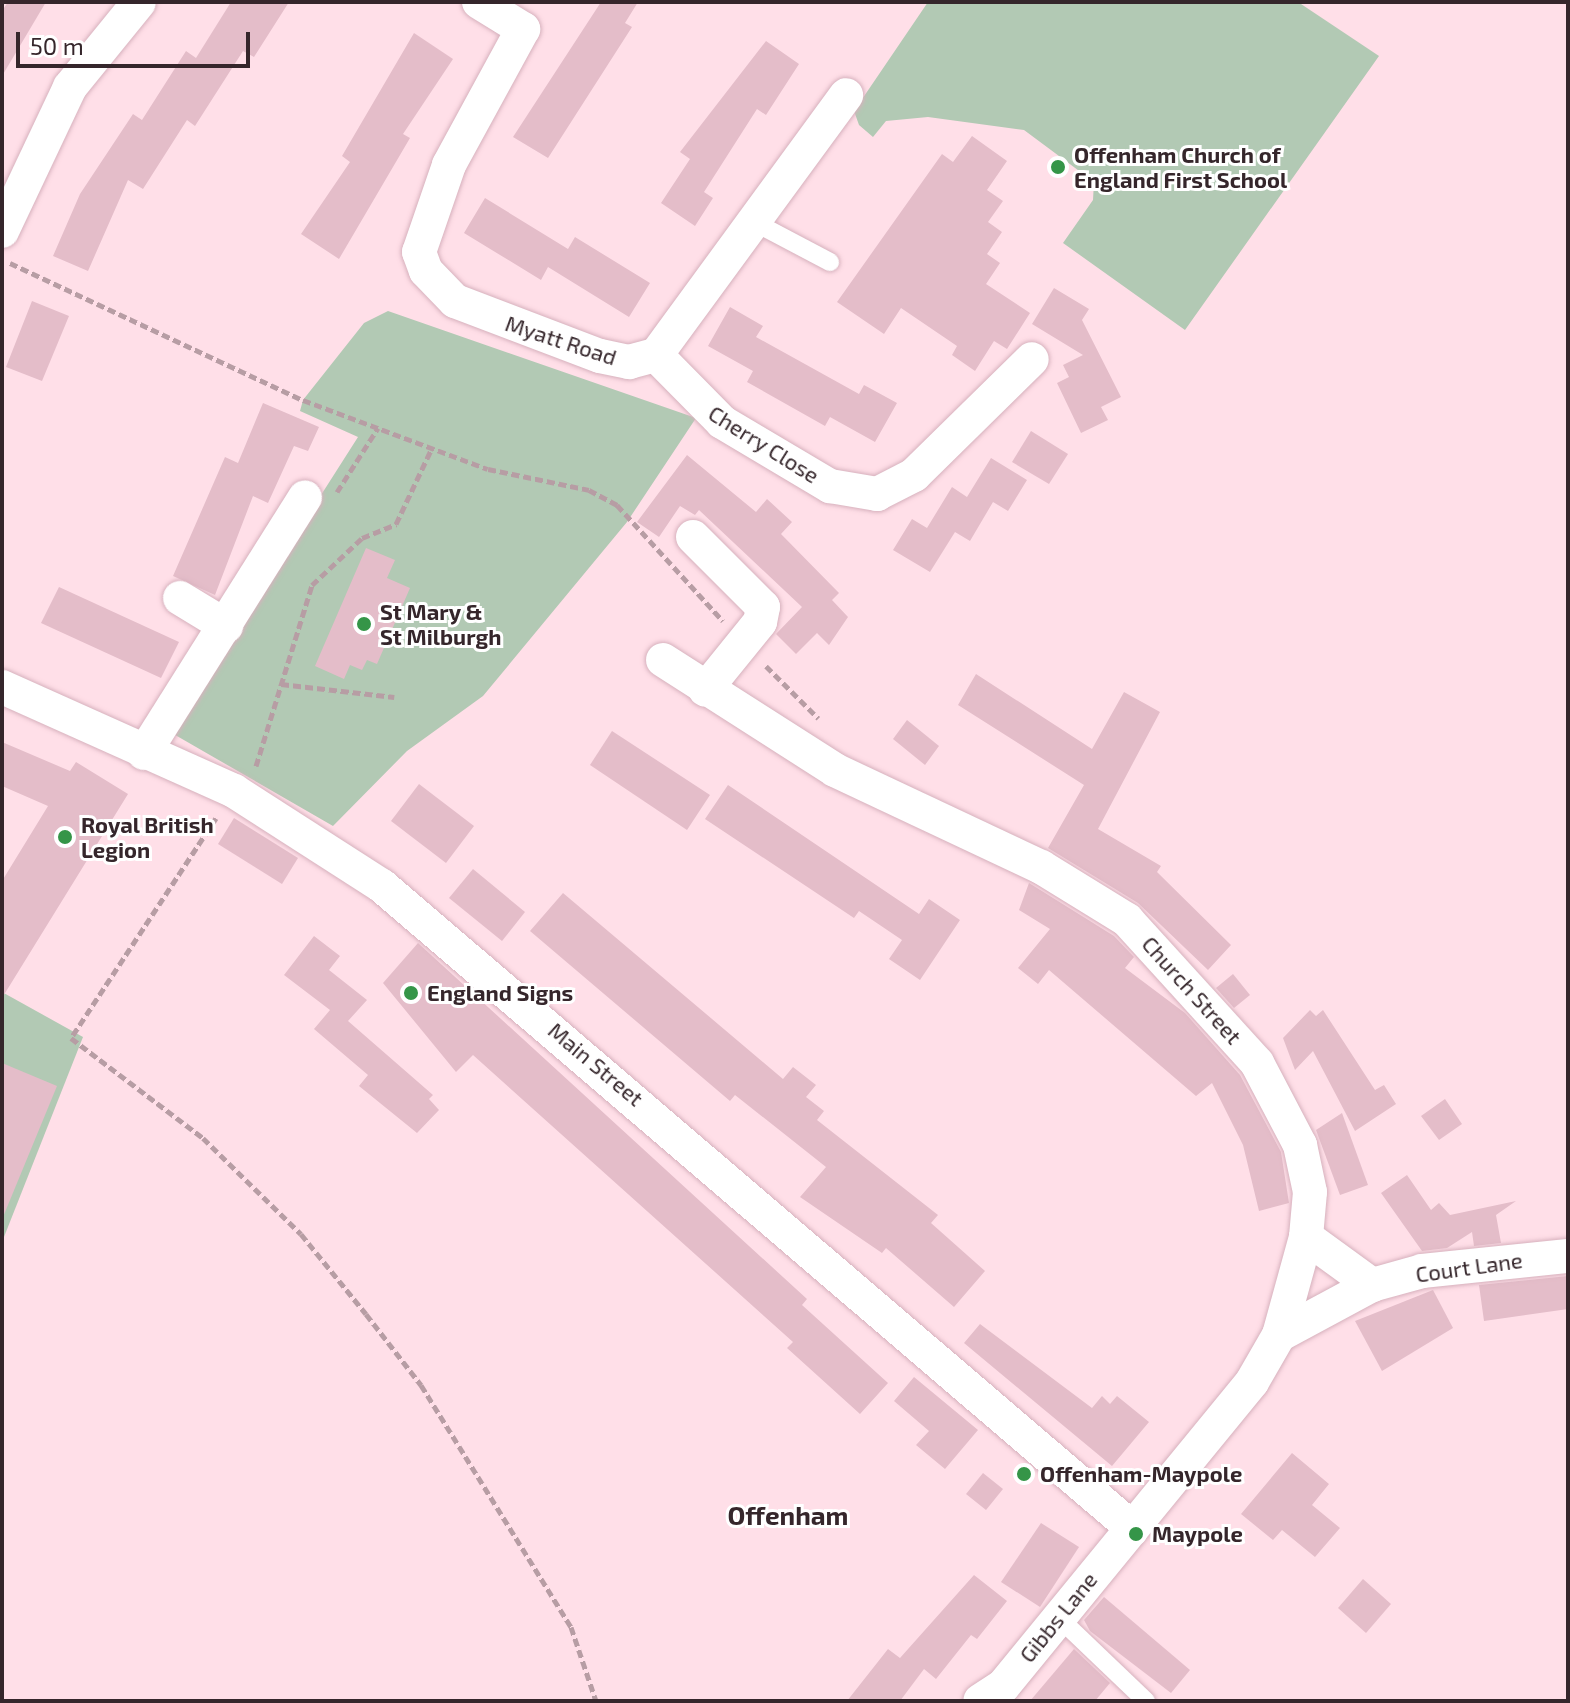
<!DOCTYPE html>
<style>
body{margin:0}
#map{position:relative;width:1570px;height:1703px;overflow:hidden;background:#ffdfe8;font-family:"Exo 2",sans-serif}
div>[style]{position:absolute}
.green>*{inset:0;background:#b2c9b4}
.building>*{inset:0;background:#e4bdc9}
.path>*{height:5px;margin-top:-2.5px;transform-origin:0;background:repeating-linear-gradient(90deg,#b79da4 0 8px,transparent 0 12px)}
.roads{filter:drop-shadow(0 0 2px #d7b1bd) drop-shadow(0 0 2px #d7b1bd)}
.service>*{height:18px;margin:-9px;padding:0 9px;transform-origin:9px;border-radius:9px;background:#fff}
.minor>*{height:34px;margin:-17px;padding:0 17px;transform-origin:17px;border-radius:17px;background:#fff}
.dots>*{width:22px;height:22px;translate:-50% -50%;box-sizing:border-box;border:4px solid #fff;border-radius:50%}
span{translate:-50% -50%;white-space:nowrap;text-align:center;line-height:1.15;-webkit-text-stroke:6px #fff;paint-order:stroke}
.poi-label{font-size:22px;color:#35262b;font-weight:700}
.left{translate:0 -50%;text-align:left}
.street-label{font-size:22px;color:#35262b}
.quarter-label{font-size:26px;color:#35262b;font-weight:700}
.frame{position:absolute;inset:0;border:4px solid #35262b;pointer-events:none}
.scale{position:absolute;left:16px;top:32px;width:234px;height:36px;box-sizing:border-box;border:4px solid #35262b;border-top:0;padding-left:10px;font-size:24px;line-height:28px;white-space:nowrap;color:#35262b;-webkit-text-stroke:6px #fff;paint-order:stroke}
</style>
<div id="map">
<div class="green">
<div style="clip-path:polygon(928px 2px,1298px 2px,1379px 56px,1185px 330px,1063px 243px,1093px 200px,1094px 182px,1024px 130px,928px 117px,886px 121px,873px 137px,859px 125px,854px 111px)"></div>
<div style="clip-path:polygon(388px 311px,696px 418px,627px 522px,483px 696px,407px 751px,333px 826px,170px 732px,358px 437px,300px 411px,303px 400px,364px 323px)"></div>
<div style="clip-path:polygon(2px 992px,83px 1037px,2px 1242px)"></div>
</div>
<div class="building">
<div style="clip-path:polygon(8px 2px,46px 2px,2px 76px,2px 11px)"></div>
<div style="clip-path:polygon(231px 2px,289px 2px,254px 57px,243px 51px,195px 126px,187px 120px,143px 189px,128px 180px,88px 271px,53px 256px,80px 194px,133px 114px,142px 120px,186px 51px,196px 58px)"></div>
<div style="clip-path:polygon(601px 2px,638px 2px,625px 23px,632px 27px,548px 158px,513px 137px)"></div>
<div style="clip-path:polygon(414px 33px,453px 59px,403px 134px,410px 138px,339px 259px,301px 234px,350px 162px,342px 156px)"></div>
<div style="clip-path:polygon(766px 41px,799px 64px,766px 115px,757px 109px,704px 192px,713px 198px,695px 226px,661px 203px,690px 159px,680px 152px)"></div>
<div style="clip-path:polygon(972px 136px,1007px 161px,987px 190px,1003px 201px,988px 222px,1002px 232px,987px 254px,1000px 263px,986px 284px,1030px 313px,1007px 349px,994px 341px,975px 371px,952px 355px,957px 346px,901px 308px,884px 334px,837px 302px,942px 154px,953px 162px)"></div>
<div style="clip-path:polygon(485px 198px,568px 249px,575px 237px,650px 283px,629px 317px,548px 267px,541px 280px,464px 233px)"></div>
<div style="clip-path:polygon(1054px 288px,1089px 309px,1082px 320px,1121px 397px,1101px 407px,1108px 420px,1081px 433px,1057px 383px,1069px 377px,1063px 365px,1083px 355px,1032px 324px)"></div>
<div style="clip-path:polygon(32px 301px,69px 316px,42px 381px,6px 367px)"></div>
<div style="clip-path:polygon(730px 307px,763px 326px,756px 337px,859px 394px,864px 385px,897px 403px,875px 442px,830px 417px,825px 426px,747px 382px,753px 371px,708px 346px)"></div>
<div style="clip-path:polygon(263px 403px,319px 427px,308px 451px,294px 446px,268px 503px,253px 496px,215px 595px,173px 576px,225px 457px,238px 463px)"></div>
<div style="clip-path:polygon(1031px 431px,1068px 454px,1049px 484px,1012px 462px)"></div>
<div style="clip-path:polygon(687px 455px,756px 512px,767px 499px,792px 522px,781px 534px,839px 593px,832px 600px,848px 617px,829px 645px,817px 633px,796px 654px,776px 634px,802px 607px,699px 510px,695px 515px,680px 506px,659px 537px,637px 522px)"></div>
<div style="clip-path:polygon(991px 458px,1027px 480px,1008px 511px,993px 502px,970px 541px,955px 532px,930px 572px,893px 550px,912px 519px,927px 528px,952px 487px,967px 497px)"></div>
<div style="clip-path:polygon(366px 548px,395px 560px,387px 578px,410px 588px,377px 664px,367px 660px,362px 670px,350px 665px,344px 679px,315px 666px)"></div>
<div style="clip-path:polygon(59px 587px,179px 642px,161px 678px,41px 623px)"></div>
<div style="clip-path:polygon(976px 674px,1092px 749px,1124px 692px,1160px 712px,1098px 829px,1161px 866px,1157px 872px,1231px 945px,1208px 970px,1138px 903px,1048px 848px,1084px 785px,958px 705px)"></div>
<div style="clip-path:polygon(907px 720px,939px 746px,925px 765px,893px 739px)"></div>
<div style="clip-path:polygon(612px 731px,710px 795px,687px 830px,590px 765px)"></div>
<div style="clip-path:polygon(2px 742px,70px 771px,76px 762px,128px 794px,2px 998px,2px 881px,48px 806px,2px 786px)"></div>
<div style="clip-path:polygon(419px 784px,474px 826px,446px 863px,391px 821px)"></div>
<div style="clip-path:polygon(728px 785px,919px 914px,929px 899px,960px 920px,920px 980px,889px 959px,902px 940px,859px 911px,854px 918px,705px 819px)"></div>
<div style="clip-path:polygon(234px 818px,298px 858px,282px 884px,218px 844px)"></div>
<div style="clip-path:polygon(473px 869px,525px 912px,502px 941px,449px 898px)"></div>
<div style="clip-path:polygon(1029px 883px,1114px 936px,1134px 957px,1125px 968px,1185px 1013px,1240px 1075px,1281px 1152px,1289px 1203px,1259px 1211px,1243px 1145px,1212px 1083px,1196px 1096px,1049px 970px,1038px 984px,1018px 968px,1050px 929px,1019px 910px)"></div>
<div style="clip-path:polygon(563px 893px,783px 1079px,793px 1067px,816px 1085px,806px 1097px,824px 1111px,817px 1120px,938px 1215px,931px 1223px,985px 1271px,954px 1307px,886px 1248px,882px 1253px,800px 1197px,826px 1167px,735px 1095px,730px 1101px,530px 931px)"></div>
<div style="clip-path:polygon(314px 936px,340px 956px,329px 970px,367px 1000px,348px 1021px,433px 1095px,429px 1099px,439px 1110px,417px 1133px,359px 1086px,368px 1075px,314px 1029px,330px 1010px,284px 975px)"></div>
<div style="clip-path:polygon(418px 943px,807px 1299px,802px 1305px,888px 1383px,860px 1414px,787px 1348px,793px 1342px,473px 1055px,456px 1072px,383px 983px)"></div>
<div style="clip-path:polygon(1233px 974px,1250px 995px,1234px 1008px,1216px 988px)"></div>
<div style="clip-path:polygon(1310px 1010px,1316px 1016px,1323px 1010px,1375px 1090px,1384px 1085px,1396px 1104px,1355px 1131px,1313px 1051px,1295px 1070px,1283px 1038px)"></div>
<div style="clip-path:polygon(2px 1063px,57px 1086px,3px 1217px,2px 1217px)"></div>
<div style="clip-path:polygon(1445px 1099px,1462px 1124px,1439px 1140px,1421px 1116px)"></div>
<div style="clip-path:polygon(1342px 1113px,1368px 1185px,1340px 1195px,1316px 1130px)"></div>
<div style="clip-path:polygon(1407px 1175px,1431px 1210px,1439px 1203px,1450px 1215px,1516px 1201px,1496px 1215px,1501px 1243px,1474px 1246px,1472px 1232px,1447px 1248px,1422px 1251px,1381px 1193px)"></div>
<div style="clip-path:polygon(1568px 1276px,1568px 1309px,1484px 1321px,1479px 1285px)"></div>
<div style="clip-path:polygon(1433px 1290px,1453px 1328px,1382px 1371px,1355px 1321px)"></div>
<div style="clip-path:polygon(980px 1324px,1092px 1408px,1102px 1396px,1110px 1404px,1117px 1396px,1149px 1422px,1112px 1466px,964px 1343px)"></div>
<div style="clip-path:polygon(914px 1377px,978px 1430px,945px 1469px,916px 1445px,929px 1431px,894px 1401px)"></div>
<div style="clip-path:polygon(1292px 1453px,1329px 1484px,1312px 1505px,1340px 1528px,1315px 1557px,1282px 1530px,1273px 1540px,1241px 1514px)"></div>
<div style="clip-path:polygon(983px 1473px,1003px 1489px,986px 1510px,966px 1494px)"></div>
<div style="clip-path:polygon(1041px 1523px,1079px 1547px,1040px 1607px,1001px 1582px)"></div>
<div style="clip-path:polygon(974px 1575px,1007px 1601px,977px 1639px,971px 1635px,936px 1679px,924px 1669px,900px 1701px,847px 1701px,888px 1649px,900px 1658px)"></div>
<div style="clip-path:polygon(1363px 1579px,1391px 1604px,1366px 1633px,1338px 1608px)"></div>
<div style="clip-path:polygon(1104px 1597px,1190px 1670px,1171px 1693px,1090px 1631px,1084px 1620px)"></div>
<div style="clip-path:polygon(1074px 1649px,1110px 1683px,1095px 1701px,1030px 1701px)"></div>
</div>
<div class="path">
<div style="left:10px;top:263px;width:323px;rotate:25.1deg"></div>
<div style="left:303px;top:400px;width:197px;rotate:20.5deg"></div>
<div style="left:488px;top:469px;width:103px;rotate:11.7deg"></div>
<div style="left:589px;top:490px;width:32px;rotate:28deg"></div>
<div style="left:617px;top:505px;width:157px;rotate:47.6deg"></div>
<div style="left:337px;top:492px;width:76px;rotate:-57.4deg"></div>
<div style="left:766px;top:666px;width:74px;rotate:45deg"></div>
<div style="left:281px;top:684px;width:114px;rotate:6.6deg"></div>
<div style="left:256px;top:766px;width:189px;rotate:-72.8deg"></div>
<div style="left:312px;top:585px;width:69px;rotate:-43.2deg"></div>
<div style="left:362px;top:538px;width:37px;rotate:-22deg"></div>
<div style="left:396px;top:524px;width:84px;rotate:-64.7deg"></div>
<div style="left:216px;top:818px;width:263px;rotate:123.4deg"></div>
<div style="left:71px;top:1038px;width:166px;rotate:37.1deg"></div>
<div style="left:203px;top:1138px;width:137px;rotate:44.4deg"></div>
<div style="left:301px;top:1234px;width:103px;rotate:50.9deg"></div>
<div style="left:366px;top:1314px;width:90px;rotate:52.2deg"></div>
<div style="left:421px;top:1385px;width:285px;rotate:58.2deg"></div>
<div style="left:571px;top:1627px;width:78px;rotate:71.3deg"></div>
</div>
<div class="roads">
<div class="service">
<div style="left:754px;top:222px;width:86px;rotate:27.8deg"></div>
<div style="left:1058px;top:1617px;width:122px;rotate:43.7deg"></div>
</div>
<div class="minor">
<div style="left:479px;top:2px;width:52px;rotate:31.5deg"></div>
<div style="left:523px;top:29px;width:155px;rotate:118.6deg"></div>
<div style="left:449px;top:165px;width:92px;rotate:109deg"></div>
<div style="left:419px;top:252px;width:20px;rotate:70deg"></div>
<div style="left:426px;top:271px;width:42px;rotate:46deg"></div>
<div style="left:455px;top:301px;width:155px;rotate:20.8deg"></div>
<div style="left:600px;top:356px;width:30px;rotate:12deg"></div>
<div style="left:629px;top:362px;width:28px;rotate:-15deg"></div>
<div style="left:656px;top:355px;width:322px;rotate:-53.8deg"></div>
<div style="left:2px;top:231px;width:159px;rotate:-64.7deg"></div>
<div style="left:70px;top:87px;width:109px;rotate:-50.9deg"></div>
<div style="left:656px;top:355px;width:94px;rotate:45.4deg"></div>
<div style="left:722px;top:422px;width:126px;rotate:30.7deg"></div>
<div style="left:830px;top:486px;width:48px;rotate:9.7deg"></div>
<div style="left:877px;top:494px;width:42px;rotate:-27.2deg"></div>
<div style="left:914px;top:475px;width:165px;rotate:-44.5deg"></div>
<div style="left:693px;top:537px;width:99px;rotate:45deg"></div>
<div style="left:763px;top:607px;width:15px;rotate:101deg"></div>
<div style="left:760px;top:622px;width:87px;rotate:129deg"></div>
<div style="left:180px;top:598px;width:54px;rotate:31.3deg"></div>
<div style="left:663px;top:660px;width:204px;rotate:32.6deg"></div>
<div style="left:835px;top:770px;width:228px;rotate:25.2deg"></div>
<div style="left:1041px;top:867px;width:101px;rotate:31.6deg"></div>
<div style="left:1127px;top:920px;width:193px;rotate:47.7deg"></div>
<div style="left:1257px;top:1063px;width:93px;rotate:62.3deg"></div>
<div style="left:1300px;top:1145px;width:48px;rotate:78deg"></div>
<div style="left:1310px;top:1192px;width:45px;rotate:95.1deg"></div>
<div style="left:1306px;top:1237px;width:102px;rotate:105.4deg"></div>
<div style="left:1279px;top:1335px;width:54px;rotate:119.9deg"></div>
<div style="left:1252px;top:1382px;width:393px;rotate:129.3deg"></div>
<div style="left:1003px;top:1686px;width:27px;rotate:147deg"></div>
<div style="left:2px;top:687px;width:254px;rotate:24.1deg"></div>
<div style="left:234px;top:791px;width:176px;rotate:32.7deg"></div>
<div style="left:382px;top:886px;width:986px;rotate:40.56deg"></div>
<div style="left:144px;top:753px;width:302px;rotate:-57.8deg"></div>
<div style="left:1306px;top:1237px;width:82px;rotate:36deg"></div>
<div style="left:1279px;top:1335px;width:106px;rotate:-28.3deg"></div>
<div style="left:1372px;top:1285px;width:52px;rotate:-15.6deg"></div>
<div style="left:1422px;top:1271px;width:147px;rotate:-5.9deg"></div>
</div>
</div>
<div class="dots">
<div style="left:1058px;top:167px;background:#359548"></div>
<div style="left:364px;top:624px;background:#359548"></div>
<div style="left:65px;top:837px;background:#359548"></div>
<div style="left:411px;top:993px;background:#359548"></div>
<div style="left:1024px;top:1474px;background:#359548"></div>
<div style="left:1136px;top:1534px;background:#359548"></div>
</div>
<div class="poi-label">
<span class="left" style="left:1074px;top:167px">Offenham Church of<br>England First School</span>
<span class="left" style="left:380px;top:624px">St Mary &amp;<br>St Milburgh</span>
<span class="left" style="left:81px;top:837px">Royal British<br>Legion</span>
<span class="left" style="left:427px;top:993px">England Signs</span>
<span class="left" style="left:1040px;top:1474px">Offenham-Maypole</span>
<span class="left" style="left:1152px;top:1534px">Maypole</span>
</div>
<div class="street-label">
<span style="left:561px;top:340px;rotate:18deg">Myatt Road</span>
<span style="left:764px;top:444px;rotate:32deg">Cherry Close</span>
<span style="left:1192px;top:990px;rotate:48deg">Church Street</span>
<span style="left:596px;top:1064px;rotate:40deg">Main Street</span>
<span style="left:1469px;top:1267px;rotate:-8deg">Court Lane</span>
<span style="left:1058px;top:1617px;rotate:-51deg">Gibbs Lane</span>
</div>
<div class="quarter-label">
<span style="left:788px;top:1515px">Offenham</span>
</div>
<div class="frame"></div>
<div class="scale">50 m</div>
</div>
